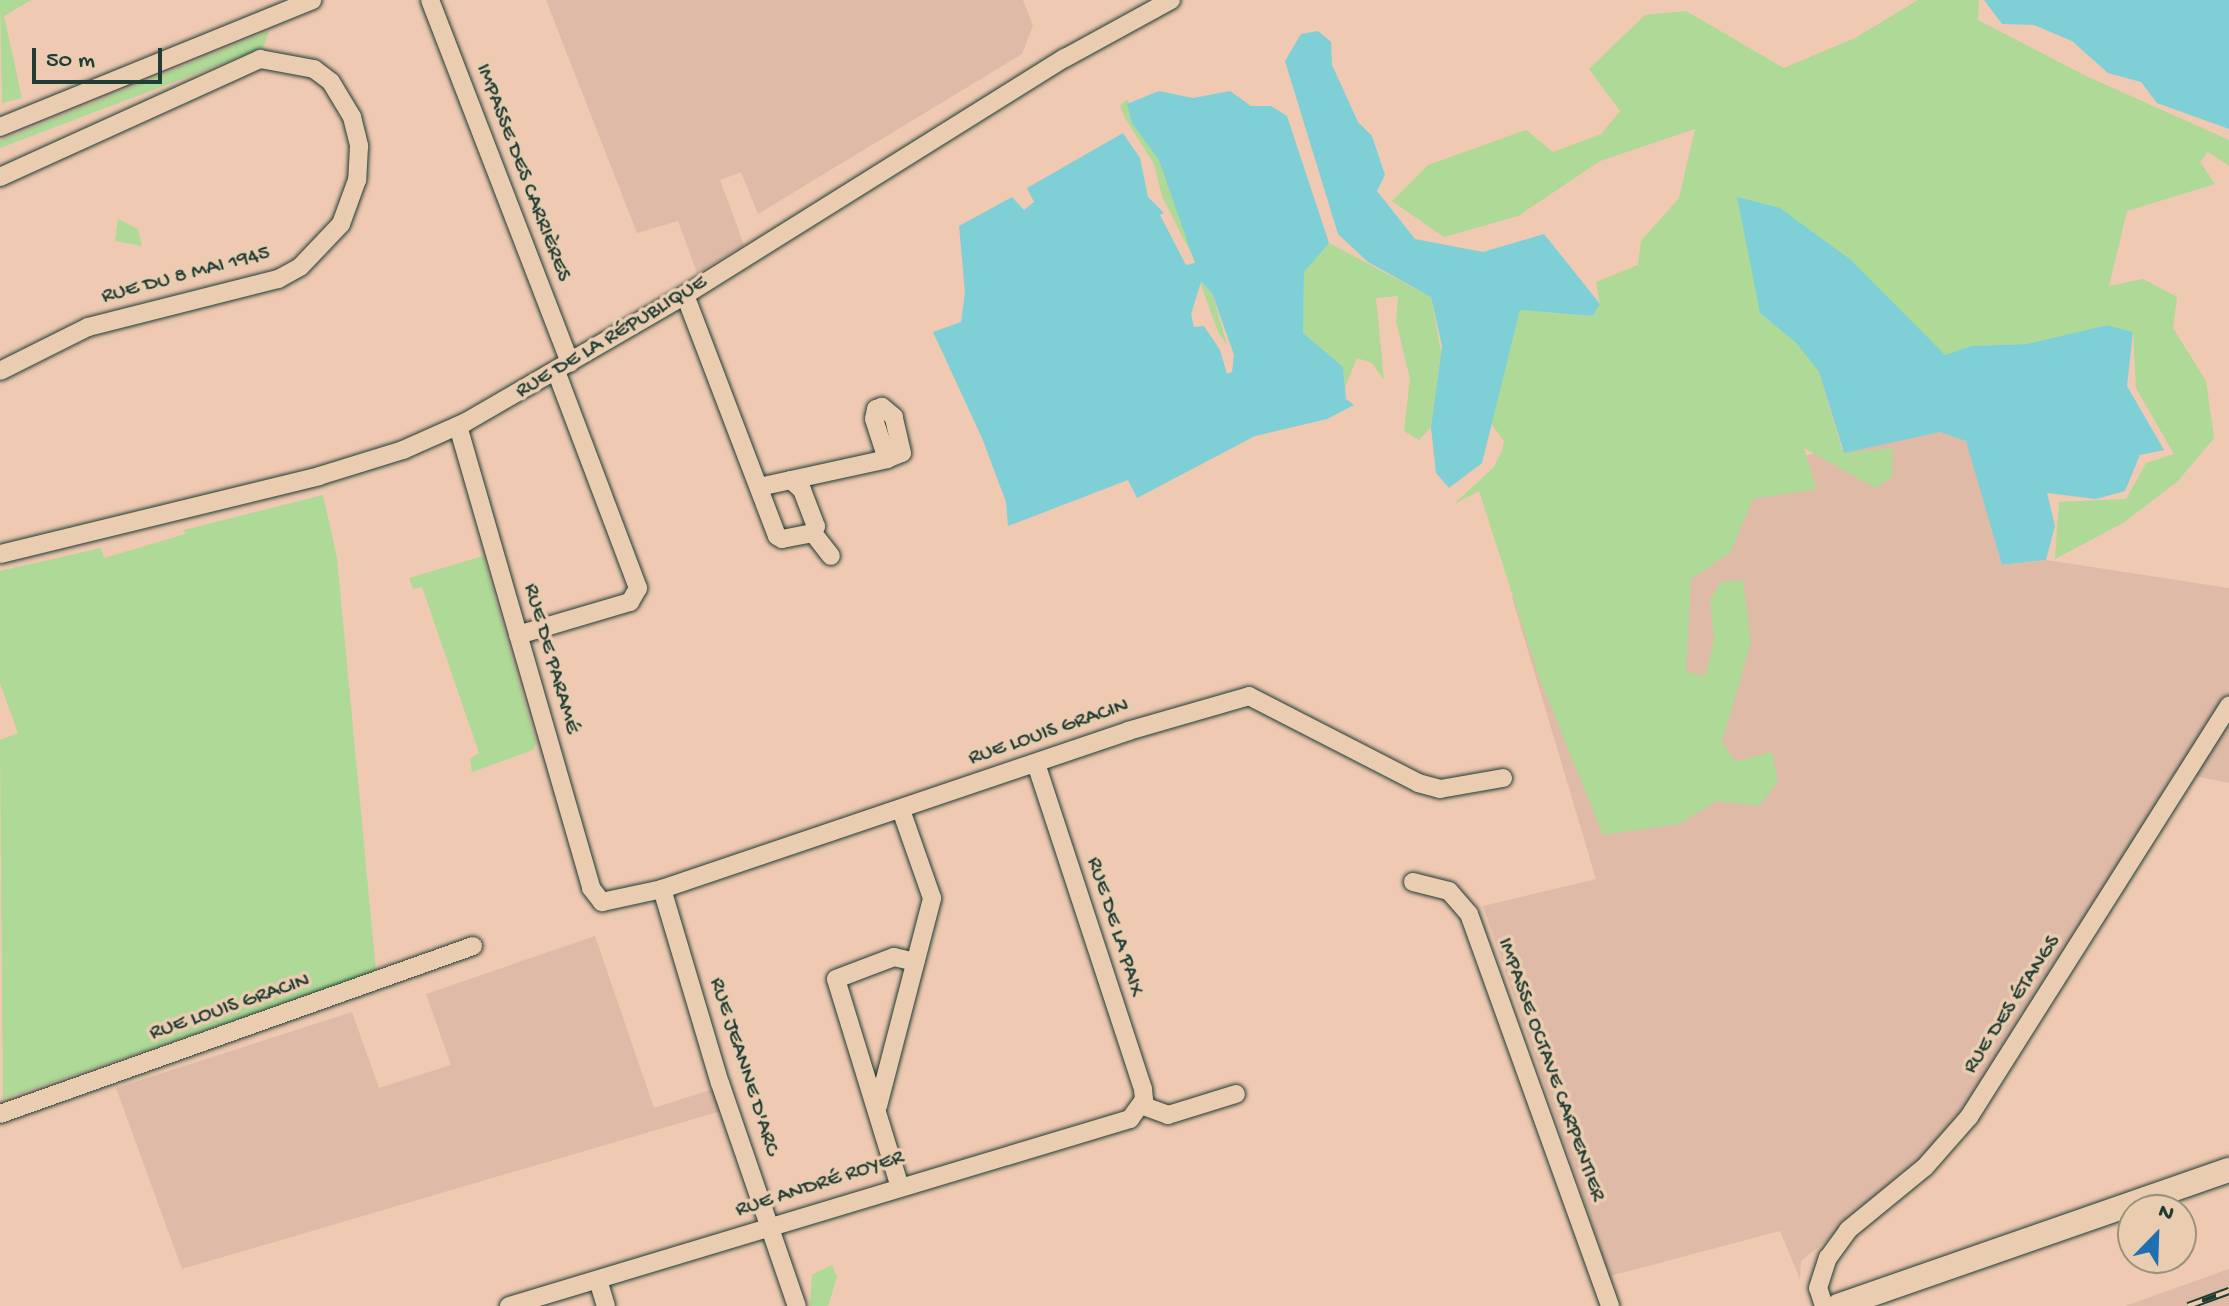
<!DOCTYPE html>
<meta charset="utf-8">
<style>
body{margin:0}
#map{position:relative;width:2229px;height:1306px;overflow:hidden;background:#efc9b1;font-family:"Gochi Hand",sans-serif}
div>[style]{position:absolute}
.built>*{inset:0;background:#dfbaa7}
.green>*{inset:0;background:#aed996}
.water>*{inset:0;background:#7ed0d6}
.roads{filter:drop-shadow(0 0 2px #1f3d34) drop-shadow(0 0 2px #1f3d34)}
.minor>*{height:18px;margin:-9px;padding:0 9px;transform-origin:9px;border-radius:9px;background:#eaccb0}
.major>*{height:24px;margin:-12px;padding:0 12px;transform-origin:12px;border-radius:12px;background:#eaccb0}
.rail>*{height:8px;margin-top:-4px;transform-origin:0;background:repeating-linear-gradient(90deg,#eaccb0 0 15px,#1f3d34 0 30px);box-sizing:border-box;border-block:2px solid #1f3d34}
span{translate:-50% -50%;white-space:nowrap;text-align:center;line-height:1.15;-webkit-text-stroke:7px #eaccb0;paint-order:stroke}
.street-label{font-size:22px;color:#1f3d34}
.north{position:absolute;left:2117px;top:1194px;width:80px;height:80px;box-sizing:border-box;background:#eaccb0;border:2px solid #99937e;border-radius:50%;rotate:23deg;font-size:22px;font-weight:700;line-height:32px;text-align:center;color:#1f3d34}
.north::after{content:'';display:block;margin:auto;width:28px;height:36px;background:#1f6fb2;clip-path:polygon(50% 0,100% 100%,50% 72%,0 100%)}
.scale{position:absolute;left:32px;top:48px;width:130px;height:36px;box-sizing:border-box;border:4px solid #1f3d34;border-top:0;padding-left:10px;font-size:24px;line-height:28px;white-space:nowrap;color:#1f3d34;-webkit-text-stroke:6px #eaccb0;paint-order:stroke}
</style>
<div id="map">
<div class="built">
<div style="clip-path:polygon(546px 0,1023px 0,1033px 25px,1022px 54px,758px 214px,741px 172px,720px 180px,744px 245px,697px 273px,678px 221px,637px 233px)"></div>
<div style="clip-path:polygon(1963px 428px,2003px 565px,2046px 560px,2229px 588px,2229px 783px,2175px 772px,1994px 1074px,1910px 1173px,1801px 1261px,1800px 1279px,1780px 1231px,1610px 1276px,1483px 906px,1596px 879px,1512px 597px,1720px 532px,1796px 457px)"></div>
<div style="clip-path:polygon(595px 936px,654px 1108px,713px 1089px,721px 1111px,182px 1269px,116px 1088px,352px 1012px,379px 1088px,451px 1065px,426px 994px)"></div>
<div style="clip-path:polygon(2229px 1269px,2229px 1306px,2125px 1306px,2170px 1290px)"></div>
</div>
<div class="green">
<div style="clip-path:polygon(0 0,31px 0,4px 16px,22px 98px,2px 103px)"></div>
<div style="clip-path:polygon(1918px 0,1979px 0,1978px 20px,2086px 76px,2229px 140px,2229px 166px,2208px 152px,2200px 162px,2215px 184px,2127px 211px,2109px 286px,2143px 279px,2177px 297px,2173px 328px,2206px 381px,2214px 438px,2178px 481px,2123px 523px,2055px 559px,2059px 502px,2126px 499px,2146px 463px,2174px 454px,2136px 388px,2133px 332px,2107px 325px,2027px 344px,1971px 346px,1945px 356px,1930px 343px,1760px 313px,1797px 344px,1819px 372px,1843px 453px,1893px 448px,1892px 477px,1875px 488px,1804px 448px,1817px 489px,1753px 499px,1730px 553px,1691px 579px,1686px 672px,1705px 676px,1714px 640px,1710px 599px,1721px 582px,1743px 580px,1751px 642px,1722px 742px,1735px 761px,1772px 752px,1778px 781px,1759px 806px,1717px 801px,1679px 824px,1603px 835px,1540px 680px,1479px 491px,1454px 504px,1494px 467px,1502px 451px,1504px 441px,1491px 423px,1520px 310px,1593px 316px,1600px 304px,1596px 282px,1638px 265px,1641px 241px,1679px 198px,1695px 129px,1600px 161px,1518px 216px,1444px 237px,1392px 201px,1428px 165px,1526px 130px,1553px 152px,1601px 134px,1620px 111px,1589px 69px,1645px 15px,1686px 11px,1784px 68px,1855px 38px)"></div>
<div style="clip-path:polygon(269px 31px,263px 48px,0 148px,0 141px)"></div>
<div style="clip-path:polygon(1127px 99px,1164px 161px,1196px 263px,1162px 196px,1154px 164px,1125px 118px,1120px 106px)"></div>
<div style="clip-path:polygon(118px 219px,138px 229px,142px 246px,115px 241px)"></div>
<div style="clip-path:polygon(1329px 243px,1431px 297px,1441px 352px,1431px 427px,1419px 440px,1404px 431px,1410px 379px,1396px 321px,1398px 296px,1376px 298px,1384px 380px,1372px 363px,1357px 358px,1345px 387px,1343px 367px,1303px 333px,1304px 272px)"></div>
<div style="clip-path:polygon(1200px 282px,1212px 293px,1227px 345px,1218px 332px)"></div>
<div style="clip-path:polygon(323px 495px,337px 558px,376px 972px,3px 1099px,0 740px,18px 733px,0 683px,0 571px,101px 548px,104px 558px,185px 534px,184px 530px)"></div>
<div style="clip-path:polygon(483px 556px,536px 743px,533px 750px,472px 772px,470px 759px,479px 753px,422px 587px,413px 589px,409px 578px)"></div>
<div style="clip-path:polygon(832px 1265px,837px 1277px,828px 1306px,810px 1306px,812px 1275px)"></div>
</div>
<div class="water">
<div style="clip-path:polygon(1984px 0,2229px 0,2229px 129px,2157px 103px,2141px 82px,2108px 73px,2072px 41px,2034px 25px,2002px 24px)"></div>
<div style="clip-path:polygon(1318px 31px,1331px 42px,1332px 65px,1358px 122px,1372px 136px,1385px 175px,1377px 191px,1415px 239px,1483px 252px,1544px 234px,1600px 304px,1593px 316px,1520px 310px,1482px 463px,1449px 488px,1436px 473px,1431px 427px,1442px 346px,1431px 297px,1368px 262px,1338px 234px,1285px 61px,1301px 34px)"></div>
<div style="clip-path:polygon(evenodd,1159px 91px,1193px 98px,1230px 91px,1251px 106px,1271px 106px,1287px 116px,1329px 243px,1304px 272px,1303px 333px,1343px 367px,1346px 399px,1354px 405px,1327px 419px,1255px 436px,1137px 498px,1128px 480px,1008px 526px,1006px 502px,982px 438px,933px 332px,961px 322px,965px 292px,959px 226px,1012px 197px,1024px 210px,1034px 202px,1027px 188px,1123px 133px,1140px 158px,1148px 197px,1164px 213px,1160px 215px,1186px 265px,1195px 263px,1159px 160px,1132px 123px,1127px 104px,1159px 91px,1201px 282px,1212px 293px,1234px 355px,1232px 372px,1227px 374px,1220px 350px,1204px 326px,1194px 327px,1191px 314px,1201px 282px)"></div>
<div style="clip-path:polygon(1737px 197px,1780px 208px,1851px 260px,1945px 355px,1971px 346px,2027px 344px,2107px 325px,2133px 332px,2127px 386px,2164px 450px,2140px 455px,2125px 491px,2096px 499px,2047px 493px,2055px 526px,2046px 560px,2002px 565px,1966px 441px,1940px 432px,1844px 453px,1819px 372px,1797px 344px,1760px 313px)"></div>
</div>
<div class="roads">
<div class="minor">
<div style="left:430px;top:0;width:389px;rotate:68.9deg"></div>
<div style="left:0;top:127px;width:337px;rotate:-22.1deg"></div>
<div style="left:0;top:177px;width:286px;rotate:-24.4deg"></div>
<div style="left:260px;top:59px;width:55px;rotate:10.5deg"></div>
<div style="left:314px;top:69px;width:21px;rotate:37deg"></div>
<div style="left:331px;top:82px;width:41px;rotate:59deg"></div>
<div style="left:352px;top:117px;width:30px;rotate:76deg"></div>
<div style="left:359px;top:146px;width:34px;rotate:93deg"></div>
<div style="left:357px;top:180px;width:47px;rotate:110deg"></div>
<div style="left:341px;top:224px;width:59px;rotate:133.6deg"></div>
<div style="left:300px;top:267px;width:25px;rotate:151deg"></div>
<div style="left:278px;top:279px;width:196px;rotate:165.8deg"></div>
<div style="left:88px;top:327px;width:98px;rotate:153.4deg"></div>
<div style="left:685px;top:295px;width:258px;rotate:69.1deg"></div>
<div style="left:777px;top:536px;width:6px;rotate:31deg"></div>
<div style="left:782px;top:539px;width:32px;rotate:-11deg"></div>
<div style="left:813px;top:533px;width:29px;rotate:52deg"></div>
<div style="left:458px;top:426px;width:481px;rotate:73.9deg"></div>
<div style="left:591px;top:888px;width:18px;rotate:52deg"></div>
<div style="left:602px;top:902px;width:61px;rotate:-12.2deg"></div>
<div style="left:662px;top:889px;width:492px;rotate:-18.7deg"></div>
<div style="left:1128px;top:731px;width:126px;rotate:-16.1deg"></div>
<div style="left:1249px;top:696px;width:190px;rotate:27.2deg"></div>
<div style="left:1418px;top:783px;width:23px;rotate:15deg"></div>
<div style="left:1440px;top:789px;width:64px;rotate:-9.9deg"></div>
<div style="left:791px;top:480px;width:15px;rotate:42deg"></div>
<div style="left:802px;top:490px;width:39px;rotate:69deg"></div>
<div style="left:816px;top:526px;width:8px;rotate:113deg"></div>
<div style="left:759px;top:487px;width:131px;rotate:-12.3deg"></div>
<div style="left:887px;top:459px;width:16px;rotate:-22deg"></div>
<div style="left:902px;top:453px;width:37px;rotate:-103deg"></div>
<div style="left:894px;top:417px;width:16px;rotate:-140deg"></div>
<div style="left:882px;top:407px;width:6px;rotate:162deg"></div>
<div style="left:876px;top:409px;width:10px;rotate:101deg"></div>
<div style="left:874px;top:419px;width:42px;rotate:72deg"></div>
<div style="left:0;top:554px;width:328px;rotate:-13.7deg"></div>
<div style="left:319px;top:476px;width:88px;rotate:-17.2deg"></div>
<div style="left:403px;top:450px;width:69px;rotate:-24deg"></div>
<div style="left:466px;top:422px;width:253px;rotate:-30.1deg"></div>
<div style="left:685px;top:295px;width:448px;rotate:-32deg"></div>
<div style="left:1065px;top:58px;width:121px;rotate:-28.7deg"></div>
<div style="left:518px;top:635px;width:117px;rotate:-16.4deg"></div>
<div style="left:630px;top:602px;width:16px;rotate:-60deg"></div>
<div style="left:638px;top:588px;width:232px;rotate:-110.7deg"></div>
<div style="left:1413px;top:882px;width:37px;rotate:14deg"></div>
<div style="left:1449px;top:891px;width:30px;rotate:49deg"></div>
<div style="left:1469px;top:914px;width:417px;rotate:70.2deg"></div>
<div style="left:662px;top:889px;width:202px;rotate:73.4deg"></div>
<div style="left:720px;top:1083px;width:236px;rotate:71deg"></div>
<div style="left:1141px;top:1105px;width:29px;rotate:20deg"></div>
<div style="left:1168px;top:1115px;width:71px;rotate:-17.2deg"></div>
<div style="left:878px;top:1106px;width:215px;rotate:-75.4deg"></div>
<div style="left:932px;top:898px;width:93px;rotate:-109.4deg"></div>
<div style="left:0;top:1114px;width:502px;rotate:-19.55deg"></div>
<div style="left:899px;top:1184px;width:214px;rotate:-107.1deg"></div>
<div style="left:836px;top:979px;width:62px;rotate:-20.8deg"></div>
<div style="left:894px;top:957px;width:22px;rotate:13deg"></div>
<div style="left:598px;top:1280px;width:27px;rotate:73deg"></div>
<div style="left:509px;top:1306px;width:649px;rotate:-16.76deg"></div>
<div style="left:1130px;top:1119px;width:24px;rotate:-54deg"></div>
<div style="left:1144px;top:1100px;width:11px;rotate:-95deg"></div>
<div style="left:1143px;top:1089px;width:343px;rotate:-108.2deg"></div>
<div style="left:1824px;top:1306px;width:19px;rotate:-108deg"></div>
<div style="left:1818px;top:1288px;width:32px;rotate:-72deg"></div>
<div style="left:1828px;top:1258px;width:34px;rotate:-54deg"></div>
<div style="left:1848px;top:1230px;width:99px;rotate:-39.3deg"></div>
<div style="left:1925px;top:1167px;width:67px;rotate:-48.7deg"></div>
<div style="left:1969px;top:1117px;width:487px;rotate:-57.7deg"></div>
</div>
<div class="major">
<div style="left:1838px;top:1306px;width:414px;rotate:-19.2deg"></div>
</div>
</div>
<div class="rail">
<div style="left:2188px;top:1306px;width:44px;rotate:-20.1deg"></div>
</div>
<div class="street-label">
<span style="left:522px;top:173px;rotate:69deg">IMPASSE DES CARRIÈRES</span>
<span style="left:186px;top:276px;rotate:-15deg">RUE DU 8 MAI 1945</span>
<span style="left:612px;top:338px;rotate:-31deg">RUE DE LA RÉPUBLIQUE</span>
<span style="left:550px;top:659px;rotate:74deg">RUE DE PARAMÉ</span>
<span style="left:1049px;top:733px;rotate:-19deg">RUE LOUIS GRACIN</span>
<span style="left:1114px;top:927px;rotate:72deg">RUE DE LA PAIX</span>
<span style="left:2013px;top:1005px;rotate:-57deg">RUE DES ÉTANGS</span>
<span style="left:230px;top:1008px;rotate:-19deg">RUE LOUIS GRACIN</span>
<span style="left:743px;top:1067px;rotate:72deg">RUE JEANNE D'ARC</span>
<span style="left:1550px;top:1070px;rotate:70deg">IMPASSE OCTAVE CARPENTIER</span>
<span style="left:820px;top:1185px;rotate:-18deg">RUE ANDRÉ ROYER</span>
</div>
<div class="north">N</div>
<div class="scale">50 m</div>
</div>
